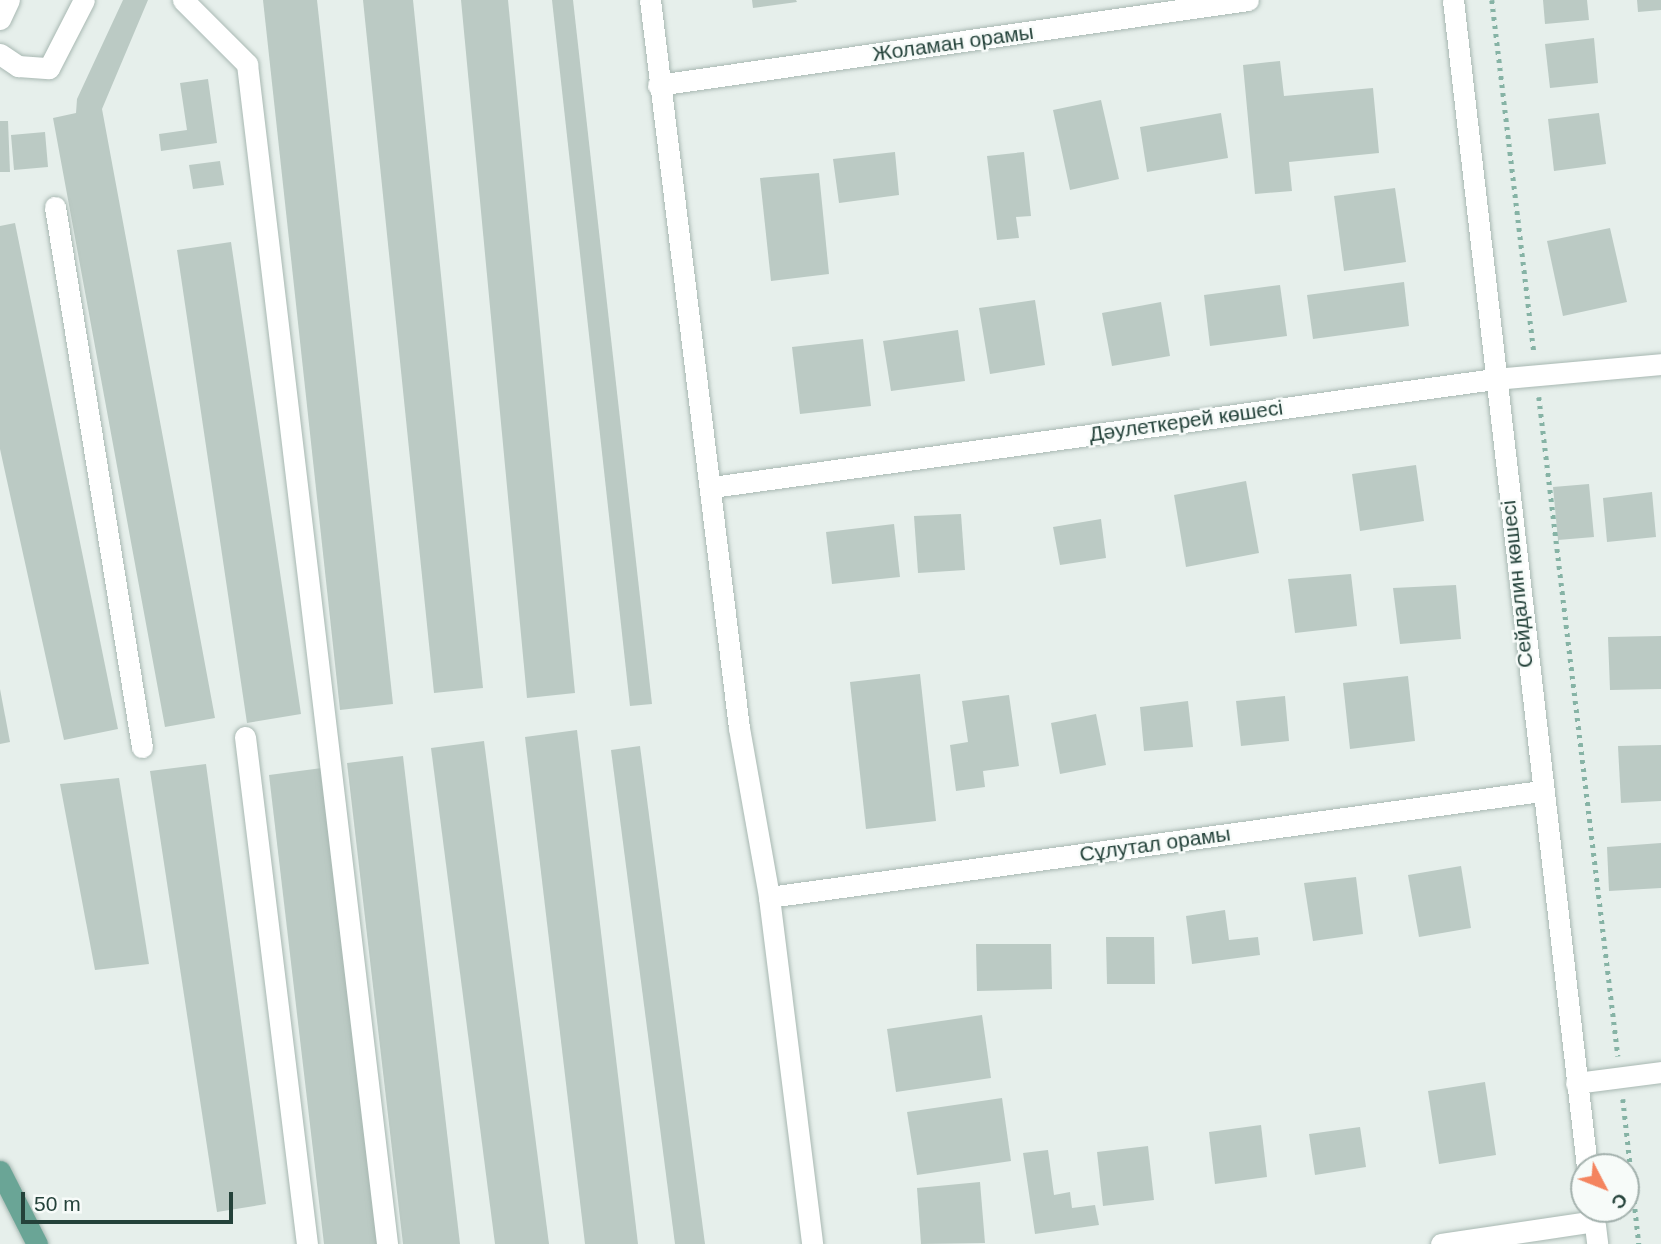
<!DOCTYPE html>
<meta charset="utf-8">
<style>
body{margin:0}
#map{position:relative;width:1661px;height:1244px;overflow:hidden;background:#e6efeb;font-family:Arial,sans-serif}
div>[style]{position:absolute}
.building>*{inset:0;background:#bbcac4}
.path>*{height:4.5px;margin-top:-2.25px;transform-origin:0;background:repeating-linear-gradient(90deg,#86b3a5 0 3.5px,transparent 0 8.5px)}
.roads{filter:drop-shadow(0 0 2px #a8b8b2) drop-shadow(0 0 2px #a8b8b2)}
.minor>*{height:21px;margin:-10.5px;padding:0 10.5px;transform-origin:10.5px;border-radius:10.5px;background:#fff}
.major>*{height:21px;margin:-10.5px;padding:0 10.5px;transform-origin:10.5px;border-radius:10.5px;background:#6aa596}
span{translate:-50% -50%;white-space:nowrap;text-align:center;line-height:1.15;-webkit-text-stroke:5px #f7fbf9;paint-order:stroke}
.street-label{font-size:21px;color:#24423a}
.north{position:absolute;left:1570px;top:1153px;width:70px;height:70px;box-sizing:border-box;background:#f7fbf9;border:2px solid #a3b1ad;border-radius:50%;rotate:132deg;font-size:19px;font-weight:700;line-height:28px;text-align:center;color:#24423a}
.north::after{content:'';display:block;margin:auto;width:24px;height:32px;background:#f4845f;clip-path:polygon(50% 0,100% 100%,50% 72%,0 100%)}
.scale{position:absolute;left:21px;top:1192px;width:212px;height:32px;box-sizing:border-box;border:4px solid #24423a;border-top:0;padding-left:9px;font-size:21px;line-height:24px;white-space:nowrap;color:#24423a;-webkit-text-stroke:5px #f7fbf9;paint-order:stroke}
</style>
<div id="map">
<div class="building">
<div style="clip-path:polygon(123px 0,148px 0,102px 109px,215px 718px,165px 727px,53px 118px,76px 113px,77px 99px)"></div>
<div style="clip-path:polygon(263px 0,317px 0,393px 704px,340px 710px)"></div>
<div style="clip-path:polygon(363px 0,413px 0,483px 688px,434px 693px)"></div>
<div style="clip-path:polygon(461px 0,508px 0,575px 693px,527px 698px)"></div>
<div style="clip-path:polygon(552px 0,573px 0,652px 704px,630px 706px)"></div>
<div style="clip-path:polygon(752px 0,796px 0,797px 2px,753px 8px)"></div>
<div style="clip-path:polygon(1543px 0,1587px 0,1589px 20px,1545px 24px)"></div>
<div style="clip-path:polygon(1637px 0,1661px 0,1661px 10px,1638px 12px)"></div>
<div style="clip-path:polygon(1594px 38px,1598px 83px,1550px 88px,1545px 44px)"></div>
<div style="clip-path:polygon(1280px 61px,1284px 96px,1373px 88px,1379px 153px,1289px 162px,1292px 191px,1255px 194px,1243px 65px)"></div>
<div style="clip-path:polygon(208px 79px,217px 143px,161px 151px,159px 134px,187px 130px,180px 83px)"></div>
<div style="clip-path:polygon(1101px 100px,1119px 179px,1070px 190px,1053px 110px)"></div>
<div style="clip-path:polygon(1221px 113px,1228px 158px,1147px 172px,1140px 127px)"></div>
<div style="clip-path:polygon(1599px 113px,1606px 164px,1554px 171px,1548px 119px)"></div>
<div style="clip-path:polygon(0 121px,8px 121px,10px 172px,0 172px)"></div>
<div style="clip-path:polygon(45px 132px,48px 167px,14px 170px,11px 135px)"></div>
<div style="clip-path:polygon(895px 152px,899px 195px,839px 203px,833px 159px)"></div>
<div style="clip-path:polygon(1024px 152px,1031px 216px,1016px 217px,1019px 238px,997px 240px,987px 156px)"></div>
<div style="clip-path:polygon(220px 161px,224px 185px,193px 189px,189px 165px)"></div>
<div style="clip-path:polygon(819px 173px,829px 274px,771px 281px,760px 178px)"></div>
<div style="clip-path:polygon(1395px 188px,1406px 262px,1344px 271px,1334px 196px)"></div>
<div style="clip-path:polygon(15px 223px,118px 729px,64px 740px,0 449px,0 226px)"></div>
<div style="clip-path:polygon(1610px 228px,1627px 302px,1563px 316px,1547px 241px)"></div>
<div style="clip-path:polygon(231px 242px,301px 714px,247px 723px,177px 250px)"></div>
<div style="clip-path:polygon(1404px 282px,1409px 326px,1313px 339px,1307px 295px)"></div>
<div style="clip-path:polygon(1280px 285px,1287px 336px,1210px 346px,1204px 295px)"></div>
<div style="clip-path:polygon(1035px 300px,1045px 365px,990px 374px,979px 308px)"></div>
<div style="clip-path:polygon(1161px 302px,1170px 356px,1112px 366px,1102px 313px)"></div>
<div style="clip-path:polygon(958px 330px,965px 381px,891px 391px,883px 341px)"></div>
<div style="clip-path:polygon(863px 339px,871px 406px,800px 414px,792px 347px)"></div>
<div style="clip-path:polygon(1416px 465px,1424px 521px,1360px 531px,1352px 474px)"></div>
<div style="clip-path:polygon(1246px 481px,1259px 553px,1186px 567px,1174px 495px)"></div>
<div style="clip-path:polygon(1589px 484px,1594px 537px,1558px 540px,1553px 487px)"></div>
<div style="clip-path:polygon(1652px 492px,1656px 537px,1607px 542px,1603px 498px)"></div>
<div style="clip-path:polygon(961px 514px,965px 570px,918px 573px,914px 516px)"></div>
<div style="clip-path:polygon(1101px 519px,1106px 558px,1060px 565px,1053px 527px)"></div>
<div style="clip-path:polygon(894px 524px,900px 577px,832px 584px,826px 532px)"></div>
<div style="clip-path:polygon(1351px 574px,1357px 626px,1295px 633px,1288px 579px)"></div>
<div style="clip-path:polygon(1456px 585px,1461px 639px,1400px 644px,1393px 588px)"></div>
<div style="clip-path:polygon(1661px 636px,1661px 689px,1610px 690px,1608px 637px)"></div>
<div style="clip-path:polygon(920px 674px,936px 821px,866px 829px,850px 682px)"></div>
<div style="clip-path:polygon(1408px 676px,1415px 741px,1350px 749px,1343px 683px)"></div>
<div style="clip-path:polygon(0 689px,10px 742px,0 744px)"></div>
<div style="clip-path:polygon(1009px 695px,1019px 766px,983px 771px,985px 787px,956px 791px,950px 745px,968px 742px,962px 701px)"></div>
<div style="clip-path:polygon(1285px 696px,1289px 741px,1241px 746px,1236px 701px)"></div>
<div style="clip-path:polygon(1188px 701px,1193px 747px,1144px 751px,1140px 707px)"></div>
<div style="clip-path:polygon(1096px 714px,1106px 765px,1060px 774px,1051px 723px)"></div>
<div style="clip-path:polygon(577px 730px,638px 1244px,585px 1244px,525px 737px)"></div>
<div style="clip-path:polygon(484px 741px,549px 1244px,495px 1244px,431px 748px)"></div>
<div style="clip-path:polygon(1661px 745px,1661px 801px,1621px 803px,1618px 746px)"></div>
<div style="clip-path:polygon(640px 746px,705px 1244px,675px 1244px,611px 750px)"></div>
<div style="clip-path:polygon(403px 756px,460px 1244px,403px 1244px,347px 763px)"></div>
<div style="clip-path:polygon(206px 764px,266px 1204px,217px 1212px,150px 771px)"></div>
<div style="clip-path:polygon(322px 768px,378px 1244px,324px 1244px,269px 775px)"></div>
<div style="clip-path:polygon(119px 778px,149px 964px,95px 970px,60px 784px)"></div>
<div style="clip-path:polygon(1661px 843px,1661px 888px,1609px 891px,1607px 847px)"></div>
<div style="clip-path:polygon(1461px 866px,1471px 928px,1419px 937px,1408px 875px)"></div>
<div style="clip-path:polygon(1356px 877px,1363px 934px,1313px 941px,1304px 883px)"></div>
<div style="clip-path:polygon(1225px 910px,1229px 940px,1258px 937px,1260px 955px,1192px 964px,1186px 916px)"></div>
<div style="clip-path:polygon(1106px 937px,1154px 937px,1155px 984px,1107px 984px)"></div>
<div style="clip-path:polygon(976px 944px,1051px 944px,1052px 989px,977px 991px)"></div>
<div style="clip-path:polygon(982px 1015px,991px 1078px,896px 1092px,887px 1029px)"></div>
<div style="clip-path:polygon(1485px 1082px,1496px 1155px,1439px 1164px,1428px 1091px)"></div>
<div style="clip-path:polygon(1002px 1098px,1011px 1161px,917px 1175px,907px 1112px)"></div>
<div style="clip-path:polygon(1261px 1125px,1267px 1177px,1215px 1184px,1209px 1132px)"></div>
<div style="clip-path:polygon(1360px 1127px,1366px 1167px,1315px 1175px,1309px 1134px)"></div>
<div style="clip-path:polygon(1148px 1146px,1154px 1200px,1103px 1206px,1097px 1152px)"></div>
<div style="clip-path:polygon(1048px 1150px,1054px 1195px,1070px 1192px,1072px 1208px,1095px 1205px,1099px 1225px,1035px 1234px,1023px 1153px)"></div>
<div style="clip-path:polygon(980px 1182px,985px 1243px,921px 1244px,917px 1188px)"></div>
</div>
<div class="path">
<div style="left:1492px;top:0;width:356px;rotate:83.2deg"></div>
<div style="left:1539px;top:397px;width:664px;rotate:83.16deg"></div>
<div style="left:1623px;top:1099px;width:146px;rotate:83.7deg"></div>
</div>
<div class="roads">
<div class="minor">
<div style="left:183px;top:0;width:91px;rotate:45deg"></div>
<div style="left:247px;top:64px;width:1188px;rotate:83.23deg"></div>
<div style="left:650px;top:0;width:733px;rotate:83.03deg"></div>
<div style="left:739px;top:728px;width:172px;rotate:79.9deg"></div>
<div style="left:769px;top:897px;width:350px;rotate:82.9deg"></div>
<div style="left:1453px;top:0;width:1175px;rotate:83.45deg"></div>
<div style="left:0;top:19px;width:21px;rotate:-65deg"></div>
<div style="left:0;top:54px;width:22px;rotate:34deg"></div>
<div style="left:18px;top:66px;width:31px;rotate:4deg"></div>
<div style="left:49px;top:68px;width:76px;rotate:-62.8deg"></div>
<div style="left:658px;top:85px;width:596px;rotate:-8.2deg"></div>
<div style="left:55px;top:207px;width:547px;rotate:80.85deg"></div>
<div style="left:712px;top:487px;width:789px;rotate:-7.86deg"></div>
<div style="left:1494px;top:379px;width:168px;rotate:-5.1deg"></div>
<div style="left:245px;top:737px;width:511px;rotate:83.03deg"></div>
<div style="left:769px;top:897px;width:779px;rotate:-7.82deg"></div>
<div style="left:1576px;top:1083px;width:86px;rotate:-7.4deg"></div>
<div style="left:1593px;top:1209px;width:35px;rotate:83deg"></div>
<div style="left:1441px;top:1244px;width:155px;rotate:-8.5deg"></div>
</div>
<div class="major">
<div style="left:0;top:1171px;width:82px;rotate:63.1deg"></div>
</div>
</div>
<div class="street-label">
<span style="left:953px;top:43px;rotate:-8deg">Жоламан орамы</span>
<span style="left:1186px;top:421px;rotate:-8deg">Дәулеткерей көшесі</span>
<span style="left:1517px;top:584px;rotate:-96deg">Сейдалин көшесі</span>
<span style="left:1155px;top:844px;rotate:-8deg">Сұлутал орамы</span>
</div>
<div class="north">С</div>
<div class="scale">50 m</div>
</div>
